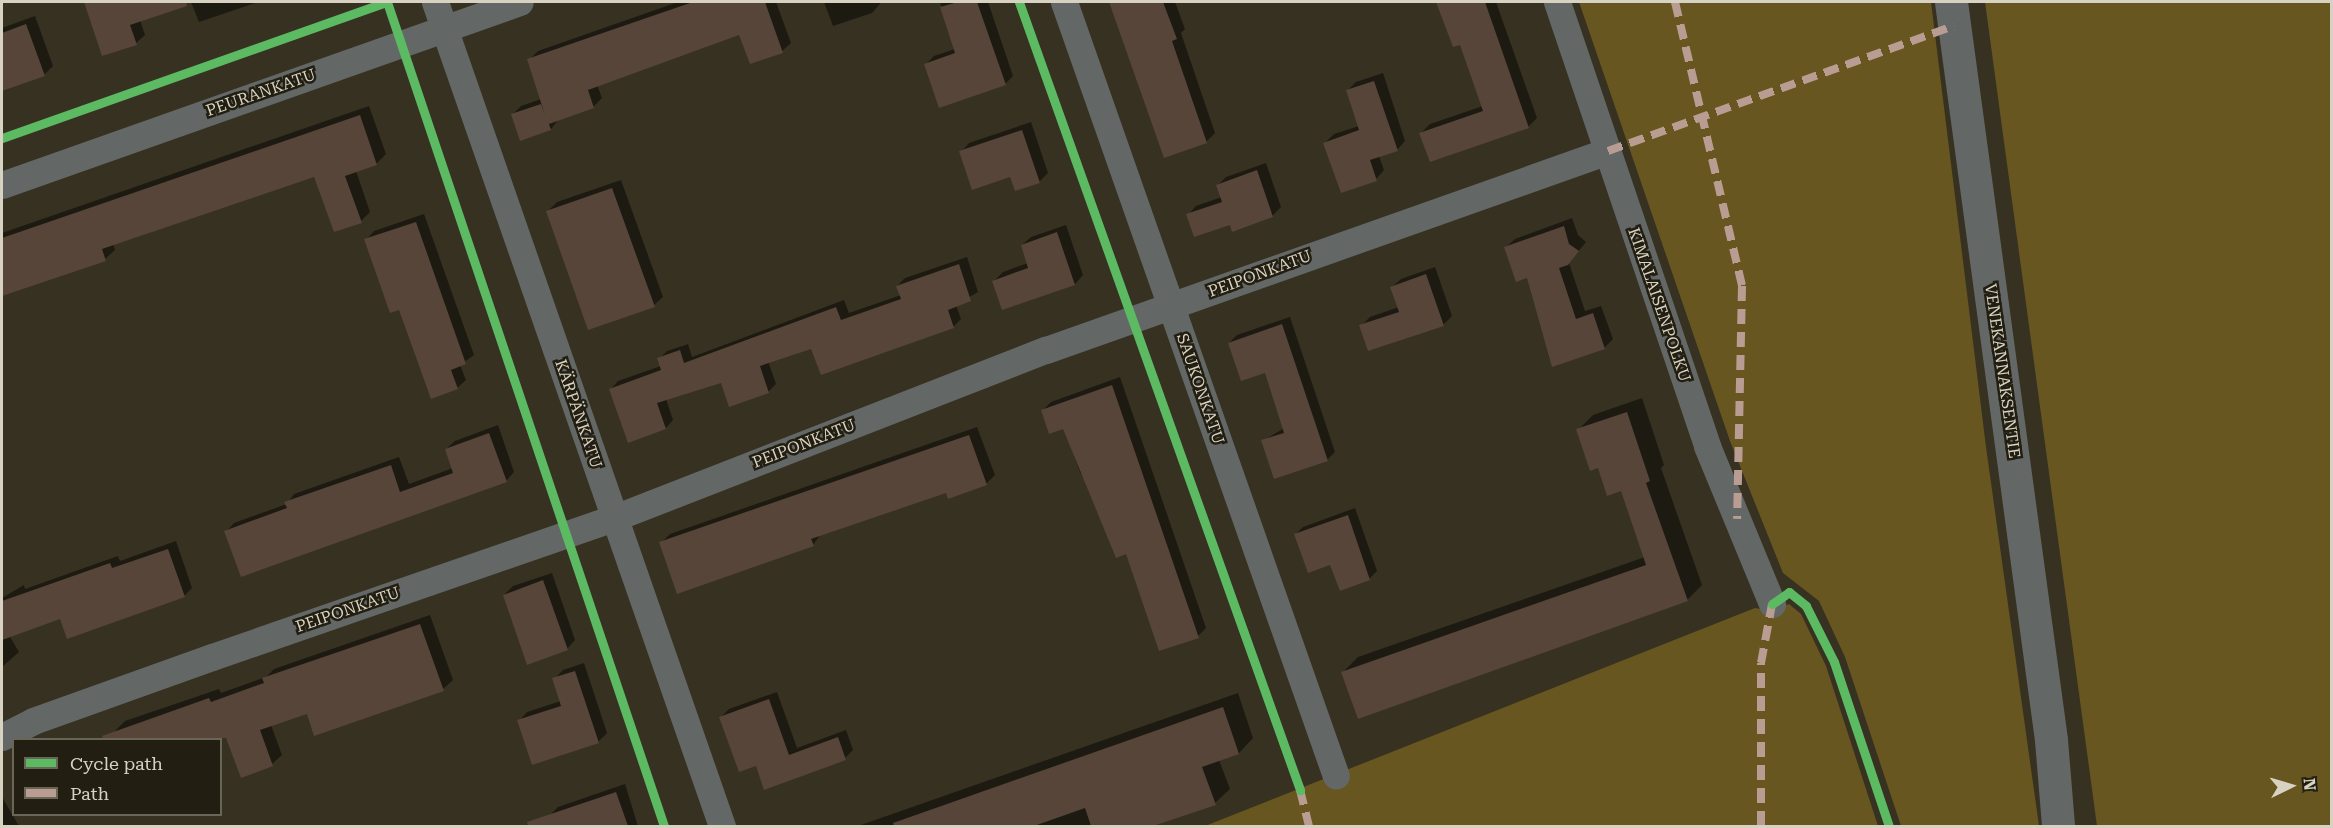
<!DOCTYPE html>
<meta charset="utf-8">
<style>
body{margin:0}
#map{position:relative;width:2333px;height:828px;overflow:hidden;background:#373121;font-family:"Roboto Serif",serif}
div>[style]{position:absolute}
.green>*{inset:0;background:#675620}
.shadow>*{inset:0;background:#0007}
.building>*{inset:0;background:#574539}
.minor>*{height:27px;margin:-13.5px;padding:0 13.5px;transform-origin:13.5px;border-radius:13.5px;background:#636766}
.tertiary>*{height:33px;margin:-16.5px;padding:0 16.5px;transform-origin:16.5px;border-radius:16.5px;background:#636766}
.quiet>*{height:8px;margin-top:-4px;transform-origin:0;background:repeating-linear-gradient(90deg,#b99d93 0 15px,transparent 0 23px)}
.cycleway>*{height:9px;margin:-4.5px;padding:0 4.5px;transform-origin:4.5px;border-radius:4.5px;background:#5cba63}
span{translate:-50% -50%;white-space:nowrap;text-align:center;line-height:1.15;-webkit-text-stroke:5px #221e11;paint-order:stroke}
.street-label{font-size:16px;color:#d7d2c1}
.frame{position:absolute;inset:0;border:3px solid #d7d2c1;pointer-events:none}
.legend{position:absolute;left:12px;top:738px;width:210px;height:78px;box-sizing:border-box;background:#221e11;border:2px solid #6a6657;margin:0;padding:8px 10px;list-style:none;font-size:18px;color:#d7d2c1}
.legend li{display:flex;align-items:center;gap:12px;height:30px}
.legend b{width:30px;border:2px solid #6a6657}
.north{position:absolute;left:2261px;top:756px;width:60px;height:60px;-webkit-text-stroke:4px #221e11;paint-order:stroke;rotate:85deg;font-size:16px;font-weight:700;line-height:24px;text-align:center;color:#d7d2c1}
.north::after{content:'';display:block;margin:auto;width:21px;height:27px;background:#d7d2c1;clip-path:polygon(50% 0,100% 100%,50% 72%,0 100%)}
</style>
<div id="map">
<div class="green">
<div style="clip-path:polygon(1579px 2px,1931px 2px,1986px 447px,2039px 826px,1901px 826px,1845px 657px,1819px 601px,1783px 573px,1730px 441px)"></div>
<div style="clip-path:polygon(1985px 2px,2331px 2px,2331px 826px,2097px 826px)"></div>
<div style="clip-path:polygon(1789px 604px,1801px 614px,1826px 666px,1878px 826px,1205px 826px,1755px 608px,1773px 611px)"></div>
</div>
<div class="shadow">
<div style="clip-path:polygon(88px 2px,134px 2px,145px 35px,136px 43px)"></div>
<div style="clip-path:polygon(191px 2px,258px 2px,199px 22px)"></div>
<div style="clip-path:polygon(678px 2px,776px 2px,791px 43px,782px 51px,740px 33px,597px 85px,602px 98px,593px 107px,559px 119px,551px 129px,513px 114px,521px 106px,541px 99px,529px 60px,538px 51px)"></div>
<div style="clip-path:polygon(824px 2px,880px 2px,880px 4px,872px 13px,833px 26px)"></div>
<div style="clip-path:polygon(940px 2px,988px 2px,1013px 76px,1005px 84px,926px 64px,934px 56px,955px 49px)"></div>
<div style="clip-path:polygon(1110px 2px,1175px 2px,1185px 29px,1181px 33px,1215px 133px,1207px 141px,1165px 156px)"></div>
<div style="clip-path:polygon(1438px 2px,1496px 2px,1537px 118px,1528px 127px,1421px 133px,1430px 124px,1483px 106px,1461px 43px,1454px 45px)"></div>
<div style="clip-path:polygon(35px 16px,53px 66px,44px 75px,2px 89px,2px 28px)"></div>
<div style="clip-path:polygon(1383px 73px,1405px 141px,1397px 150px,1379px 156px,1384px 170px,1376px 179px,1325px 143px,1334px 134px,1359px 126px,1347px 91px,1356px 82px)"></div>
<div style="clip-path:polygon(369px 106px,386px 154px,377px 163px,356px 171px,370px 212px,361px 221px,315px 175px,113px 244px,115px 250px,105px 259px,2px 295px,2px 233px)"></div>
<div style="clip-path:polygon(1031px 122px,1048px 173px,1039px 182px,1011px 175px,961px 152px,969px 143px)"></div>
<div style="clip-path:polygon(1266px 163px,1281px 207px,1272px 216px,1231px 223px,1188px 215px,1196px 206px,1222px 197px,1218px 185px,1226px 177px)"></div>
<div style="clip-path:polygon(621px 180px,663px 297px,654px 305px,548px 211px,557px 202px)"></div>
<div style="clip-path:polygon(424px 214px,474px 355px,460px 365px,466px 380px,457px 388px,400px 308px,366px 240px,374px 231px)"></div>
<div style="clip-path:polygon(1572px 218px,1578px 235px,1586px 242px,1569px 263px,1585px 311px,1601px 306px,1613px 339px,1604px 348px,1528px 277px,1506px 247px,1515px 239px)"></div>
<div style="clip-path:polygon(1066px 225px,1083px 275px,1075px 284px,1003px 308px,994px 281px,1003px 272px,1028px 263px,1022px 245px,1031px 237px)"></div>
<div style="clip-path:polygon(967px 257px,978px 292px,956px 305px,961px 319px,953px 327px,812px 347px,768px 361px,776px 384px,768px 392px,722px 381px,666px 399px,673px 420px,666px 428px,611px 389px,618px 381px,661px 366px,659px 359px,667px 351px,688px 344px,692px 357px,844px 300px,849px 313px,901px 295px,897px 286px,905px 278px)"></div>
<div style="clip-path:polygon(1435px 267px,1452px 316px,1443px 325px,1361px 326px,1370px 317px,1399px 307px,1392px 287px,1401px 279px)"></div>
<div style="clip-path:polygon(1290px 317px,1335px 452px,1327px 460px,1263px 441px,1284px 428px,1266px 371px,1229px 343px,1237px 335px)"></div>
<div style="clip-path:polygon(1120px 377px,1206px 628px,1198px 636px,1127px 552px,1080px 472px,1064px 427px,1043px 410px,1051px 402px)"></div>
<div style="clip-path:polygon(1642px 398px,1664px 465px,1661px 468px,1702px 585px,1687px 600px,1343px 672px,1358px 657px,1645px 557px,1621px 489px,1578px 430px,1593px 415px)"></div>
<div style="clip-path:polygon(498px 425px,514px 472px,506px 481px,226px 532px,234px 523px,287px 504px,294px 494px,399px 457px,409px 484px,453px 468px,446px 449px,455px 441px)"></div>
<div style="clip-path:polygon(977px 427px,995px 475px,987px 483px,949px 498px,947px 491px,821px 534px,813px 545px,661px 543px,670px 534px)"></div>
<div style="clip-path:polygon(1355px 508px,1377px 571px,1369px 579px,1331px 563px,1296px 534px,1303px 527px)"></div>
<div style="clip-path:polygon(176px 541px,192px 588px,184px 596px,61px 617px,9px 635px,19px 652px,2px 667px,2px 598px,24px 585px,25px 589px,118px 556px,120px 561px)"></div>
<div style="clip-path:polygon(552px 573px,575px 640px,567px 649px,504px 595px,513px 586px)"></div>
<div style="clip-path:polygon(430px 615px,453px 680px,443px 689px,308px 712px,271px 725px,282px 755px,272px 764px,227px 736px,118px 740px,115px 731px,125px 721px,219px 689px,221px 693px,266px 677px,274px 669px)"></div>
<div style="clip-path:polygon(584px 663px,607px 733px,598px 742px,519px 721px,527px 712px,561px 701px,554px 679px,563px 670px)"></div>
<div style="clip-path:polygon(777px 692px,797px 748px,846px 730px,853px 750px,845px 758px,765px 788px,757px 764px,721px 717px,729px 709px)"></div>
<div style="clip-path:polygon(1238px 693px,1253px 738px,1239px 753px,1219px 760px,1230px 789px,1215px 803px,1149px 826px,858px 826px)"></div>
<div style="clip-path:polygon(625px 784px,638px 826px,553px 826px,549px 816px,558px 807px)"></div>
<div style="clip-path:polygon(2px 797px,19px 826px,2px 826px)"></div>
</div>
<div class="building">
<div style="clip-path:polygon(84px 2px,186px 2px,187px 6px,130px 25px,137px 45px,102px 56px)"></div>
<div style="clip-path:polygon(693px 2px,765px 2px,783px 53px,750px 64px,739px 35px,588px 90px,594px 108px,549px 124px,551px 130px,520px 141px,511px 114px,541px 104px,545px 115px,527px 59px)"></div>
<div style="clip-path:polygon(958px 2px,977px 2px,1006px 85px,939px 108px,924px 64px,955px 53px,940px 7px)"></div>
<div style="clip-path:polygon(1109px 2px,1163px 2px,1177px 39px,1172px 41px,1207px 143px,1164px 158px)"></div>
<div style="clip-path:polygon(1436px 2px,1485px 2px,1529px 128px,1430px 162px,1419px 133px,1483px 111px,1460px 45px,1453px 47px)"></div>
<div style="clip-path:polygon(26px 24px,45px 76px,2px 91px,2px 33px)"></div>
<div style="clip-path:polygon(1374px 81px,1398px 151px,1370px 160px,1377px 181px,1341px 193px,1323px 143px,1359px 130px,1346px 90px)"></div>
<div style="clip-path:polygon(360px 115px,377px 165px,345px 176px,362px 223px,334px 232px,314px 177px,102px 249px,106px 261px,2px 296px,2px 238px)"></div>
<div style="clip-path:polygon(1022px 130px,1040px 183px,1015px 191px,1010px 177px,972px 190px,959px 151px)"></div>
<div style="clip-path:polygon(1257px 170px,1273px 217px,1232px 232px,1230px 225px,1194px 237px,1186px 214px,1222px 202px,1216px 185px)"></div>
<div style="clip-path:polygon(612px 188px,655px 307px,588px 330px,546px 211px)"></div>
<div style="clip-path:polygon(416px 222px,466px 364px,451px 370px,458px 389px,431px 399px,399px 310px,390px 313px,364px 239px)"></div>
<div style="clip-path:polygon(1564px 226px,1569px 244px,1579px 251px,1568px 265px,1559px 268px,1576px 319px,1593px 313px,1605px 349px,1552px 367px,1527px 278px,1516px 282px,1504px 247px)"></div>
<div style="clip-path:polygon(1057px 232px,1075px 285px,1002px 310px,992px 281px,1028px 268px,1021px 245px)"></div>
<div style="clip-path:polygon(959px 264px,971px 301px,948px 310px,954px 328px,821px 375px,811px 349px,760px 366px,769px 393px,729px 407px,721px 383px,657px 403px,666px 429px,628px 443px,609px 389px,661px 370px,657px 358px,680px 350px,684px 363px,836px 307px,841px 320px,901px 299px,896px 286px)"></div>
<div style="clip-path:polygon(1426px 274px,1444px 326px,1368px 351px,1359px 325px,1399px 312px,1390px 287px)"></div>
<div style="clip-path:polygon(1282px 324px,1328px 461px,1274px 479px,1261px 440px,1284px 433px,1265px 373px,1241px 381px,1228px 343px)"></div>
<div style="clip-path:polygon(1112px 385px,1199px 638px,1159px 651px,1126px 554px,1116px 558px,1063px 429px,1049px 434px,1041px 410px)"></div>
<div style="clip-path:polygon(1627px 412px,1650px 481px,1646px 483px,1688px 601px,1358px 719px,1341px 672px,1646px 565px,1621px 491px,1607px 496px,1598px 468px,1590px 471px,1576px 429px)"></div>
<div style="clip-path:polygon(489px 433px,507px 482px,241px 577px,224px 531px,287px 508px,284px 502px,391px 465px,400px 492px,453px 473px,445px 449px)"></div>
<div style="clip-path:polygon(969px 435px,987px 485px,948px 499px,946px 493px,811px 539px,814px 546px,677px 594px,659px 542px)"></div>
<div style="clip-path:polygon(1348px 515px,1370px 580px,1340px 591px,1330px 565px,1308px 573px,1294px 534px)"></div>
<div style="clip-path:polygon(168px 549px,185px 597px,67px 639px,60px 619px,2px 640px,2px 601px,110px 563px,112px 568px)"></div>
<div style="clip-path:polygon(543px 580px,568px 650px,527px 665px,503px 595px)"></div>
<div style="clip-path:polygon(420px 624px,444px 691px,314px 736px,307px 714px,260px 730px,273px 766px,241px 778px,226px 738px,103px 740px,102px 736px,209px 698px,211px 702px,264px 683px,262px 678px)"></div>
<div style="clip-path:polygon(575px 671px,599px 743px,532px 765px,517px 720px,561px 706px,552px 678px)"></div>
<div style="clip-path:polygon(769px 699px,789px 755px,838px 737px,846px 760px,764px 790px,756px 766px,739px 772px,719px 717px)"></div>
<div style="clip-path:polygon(1223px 707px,1239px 754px,1202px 767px,1216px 805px,1153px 826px,1091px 826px,1085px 808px,1034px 826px,894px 826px,893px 823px)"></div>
<div style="clip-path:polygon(616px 792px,628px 826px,528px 826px,527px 822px)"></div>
</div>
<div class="minor">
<div style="left:435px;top:2px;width:873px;rotate:70.8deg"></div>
<div style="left:1064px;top:2px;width:820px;rotate:70.64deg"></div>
<div style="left:1557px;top:2px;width:469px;rotate:71.3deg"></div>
<div style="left:1707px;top:446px;width:171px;rotate:67.6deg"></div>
<div style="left:2px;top:185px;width:549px;rotate:-19.46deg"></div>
<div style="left:2px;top:737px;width:35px;rotate:-27deg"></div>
<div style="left:33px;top:721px;width:190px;rotate:-19.7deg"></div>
<div style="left:212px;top:657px;width:425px;rotate:-19.1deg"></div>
<div style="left:614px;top:518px;width:464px;rotate:-21.3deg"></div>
<div style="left:1046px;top:350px;width:596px;rotate:-19.5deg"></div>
</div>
<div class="tertiary">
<div style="left:1951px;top:2px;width:745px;rotate:82.28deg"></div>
<div style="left:2051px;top:740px;width:86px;rotate:85.3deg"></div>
</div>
<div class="quiet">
<div style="left:1675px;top:2px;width:292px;rotate:76.7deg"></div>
<div style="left:1742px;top:286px;width:233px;rotate:91.2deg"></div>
<div style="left:1608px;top:151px;width:368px;rotate:-19.9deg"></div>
<div style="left:1300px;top:790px;width:37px;rotate:76deg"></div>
<div style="left:1761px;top:826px;width:163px;rotate:-90deg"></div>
<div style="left:1761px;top:663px;width:60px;rotate:-79.4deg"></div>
</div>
<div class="cycleway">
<div style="left:387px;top:2px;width:869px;rotate:71.42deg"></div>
<div style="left:1019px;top:2px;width:837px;rotate:70.37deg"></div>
<div style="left:2px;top:138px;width:407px;rotate:-19.5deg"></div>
<div style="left:1772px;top:604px;width:21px;rotate:-35deg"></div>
<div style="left:1789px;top:592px;width:22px;rotate:39deg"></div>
<div style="left:1806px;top:606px;width:63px;rotate:63.4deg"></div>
<div style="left:1834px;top:662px;width:173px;rotate:71.5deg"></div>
</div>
<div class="street-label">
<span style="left:261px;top:93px;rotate:-19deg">PEURANKATU</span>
<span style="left:1260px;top:274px;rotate:-20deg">PEIPONKATU</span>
<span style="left:1659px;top:305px;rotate:71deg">KIMALAISENPOLKU</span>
<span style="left:2002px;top:371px;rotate:82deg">VENEKANNAKSENTIE</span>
<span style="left:1200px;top:389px;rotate:71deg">SAUKONKATU</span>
<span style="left:578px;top:414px;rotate:71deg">KÄRPÄNKATU</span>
<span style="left:804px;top:444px;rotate:-21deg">PEIPONKATU</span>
<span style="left:348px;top:610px;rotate:-19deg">PEIPONKATU</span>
</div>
<div class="frame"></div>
<ul class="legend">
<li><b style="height:8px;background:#5cba63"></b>Cycle path</li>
<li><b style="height:8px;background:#b99d93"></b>Path</li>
</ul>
<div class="north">N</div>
</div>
